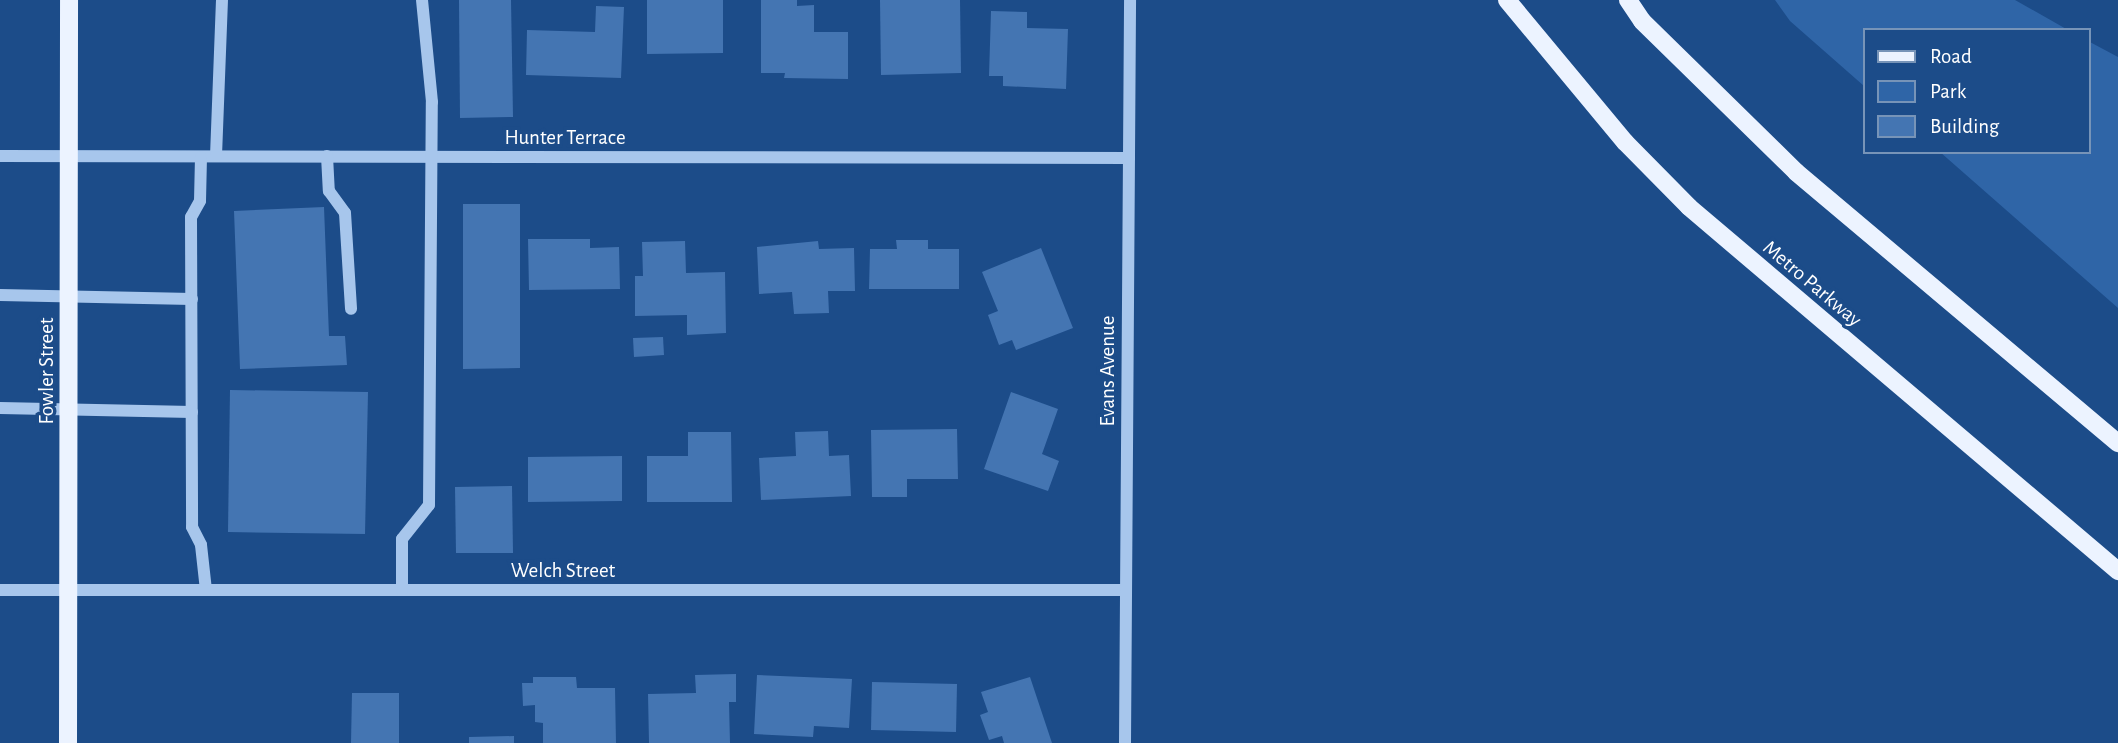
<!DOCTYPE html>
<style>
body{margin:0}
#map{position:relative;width:2118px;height:743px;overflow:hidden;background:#1c4c89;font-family:"Alegreya Sans",sans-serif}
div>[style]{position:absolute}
.green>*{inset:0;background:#2f65a7}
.building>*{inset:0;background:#4475b2}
.minor>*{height:12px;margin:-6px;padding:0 6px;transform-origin:6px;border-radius:6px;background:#a7c6ec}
.major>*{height:18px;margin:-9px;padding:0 9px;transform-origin:9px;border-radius:9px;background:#ecf3ff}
span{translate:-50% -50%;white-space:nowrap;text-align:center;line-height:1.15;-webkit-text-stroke:7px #1c4c89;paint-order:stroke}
.street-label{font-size:21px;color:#fff}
.legend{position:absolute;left:1863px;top:28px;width:228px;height:126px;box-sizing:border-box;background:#1c4c89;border:2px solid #7794b8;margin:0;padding:9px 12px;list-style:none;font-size:21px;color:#fff}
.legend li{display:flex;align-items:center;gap:14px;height:35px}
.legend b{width:35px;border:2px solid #7794b8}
</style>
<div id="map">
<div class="green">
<div style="clip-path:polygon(1775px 0,2015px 0,2068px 30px,1864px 30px,1864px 86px,1790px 21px)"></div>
<div style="clip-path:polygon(2088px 41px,2118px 57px,2118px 308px,1940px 152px,2088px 152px)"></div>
</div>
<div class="building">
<div style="clip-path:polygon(459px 0,511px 0,513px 117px,460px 118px)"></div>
<div style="clip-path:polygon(647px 0,723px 0,723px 53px,647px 54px)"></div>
<div style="clip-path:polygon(761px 0,797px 0,797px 6px,814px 5px,814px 32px,848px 32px,848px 79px,784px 78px,785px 73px,761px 73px)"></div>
<div style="clip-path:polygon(880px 0,960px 0,961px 73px,881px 75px)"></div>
<div style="clip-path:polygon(596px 6px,624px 7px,621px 78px,526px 75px,527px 30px,595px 32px)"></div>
<div style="clip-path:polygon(991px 11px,1027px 12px,1027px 28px,1068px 29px,1066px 89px,1003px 86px,1003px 76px,989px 76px)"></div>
<div style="clip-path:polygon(463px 204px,520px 204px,520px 368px,463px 369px)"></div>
<div style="clip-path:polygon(324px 207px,329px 336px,345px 336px,347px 365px,240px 369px,234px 211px)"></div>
<div style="clip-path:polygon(528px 239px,590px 239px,590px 248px,619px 247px,620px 289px,529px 290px)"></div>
<div style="clip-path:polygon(896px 240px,928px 240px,928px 249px,959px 249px,959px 289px,869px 289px,870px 249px,897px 249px)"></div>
<div style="clip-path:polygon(685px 241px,686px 273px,725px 272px,726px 333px,687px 335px,687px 315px,635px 316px,635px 276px,643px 276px,642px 242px)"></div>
<div style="clip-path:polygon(818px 241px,819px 249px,854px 248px,855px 291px,828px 291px,829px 313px,794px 314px,792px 292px,759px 294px,757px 247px)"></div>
<div style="clip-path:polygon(1041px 248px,1073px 328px,1016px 350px,1012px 340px,999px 345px,988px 315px,998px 311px,982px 272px)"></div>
<div style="clip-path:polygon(663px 337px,664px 355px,634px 357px,633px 338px)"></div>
<div style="clip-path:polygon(230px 390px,368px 392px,365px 534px,228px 532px)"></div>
<div style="clip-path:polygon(1011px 392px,1058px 409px,1042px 454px,1059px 461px,1048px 491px,984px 469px)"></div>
<div style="clip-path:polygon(957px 429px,958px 479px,907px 479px,907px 497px,872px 497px,871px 430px)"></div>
<div style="clip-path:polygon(828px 431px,829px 456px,849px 455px,851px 496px,761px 500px,759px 458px,796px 456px,795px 432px)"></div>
<div style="clip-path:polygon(688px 432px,731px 432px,732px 502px,647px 502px,647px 456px,688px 456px)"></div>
<div style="clip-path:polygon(622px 456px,622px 501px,528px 502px,528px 457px)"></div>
<div style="clip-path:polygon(512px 486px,513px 553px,456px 553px,455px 487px)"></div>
<div style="clip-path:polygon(736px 674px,736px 702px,729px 702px,730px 743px,649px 743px,648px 694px,696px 693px,695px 675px)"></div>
<div style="clip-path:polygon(757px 675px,852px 679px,849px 728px,814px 726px,813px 737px,754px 734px)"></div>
<div style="clip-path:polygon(533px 677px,576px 677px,577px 688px,615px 688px,616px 743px,543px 743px,543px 723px,535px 722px,535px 705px,523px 706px,522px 683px,533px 683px)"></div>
<div style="clip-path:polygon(1030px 677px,1052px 743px,1004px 743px,1002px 736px,989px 740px,980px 715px,988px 712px,981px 692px)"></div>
<div style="clip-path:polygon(872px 682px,957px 684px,956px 732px,871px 730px)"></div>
<div style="clip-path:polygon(352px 693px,399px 693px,399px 743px,351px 743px)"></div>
<div style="clip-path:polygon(514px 736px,514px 743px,469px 743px,469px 737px)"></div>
</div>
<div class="minor">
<div style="left:0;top:156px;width:1129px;rotate:0.1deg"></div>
<div style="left:216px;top:156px;width:156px;rotate:-87.8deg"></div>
<div style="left:327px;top:156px;width:35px;rotate:87deg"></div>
<div style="left:329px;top:191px;width:27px;rotate:54deg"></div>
<div style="left:345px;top:213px;width:96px;rotate:86.4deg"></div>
<div style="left:201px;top:157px;width:44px;rotate:91.3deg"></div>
<div style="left:200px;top:201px;width:18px;rotate:119deg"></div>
<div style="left:191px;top:217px;width:310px;rotate:89.8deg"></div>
<div style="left:192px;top:527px;width:20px;rotate:63deg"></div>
<div style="left:201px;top:545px;width:45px;rotate:83.7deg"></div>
<div style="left:0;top:295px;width:192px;rotate:1.2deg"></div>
<div style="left:0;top:408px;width:192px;rotate:1.2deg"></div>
<div style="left:0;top:590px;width:1126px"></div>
<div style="left:402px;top:590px;width:51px;rotate:-90deg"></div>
<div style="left:402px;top:539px;width:43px;rotate:-51.5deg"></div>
<div style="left:429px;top:505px;width:403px;rotate:-89.6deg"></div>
<div style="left:432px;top:102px;width:102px;rotate:-95.6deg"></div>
<div style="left:1125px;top:743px;width:743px;rotate:-89.61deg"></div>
</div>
<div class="major">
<div style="left:1507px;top:0;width:185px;rotate:50.3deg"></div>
<div style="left:1625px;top:142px;width:91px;rotate:45.4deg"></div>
<div style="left:1689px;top:207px;width:563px;rotate:40.31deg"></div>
<div style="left:1628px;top:0;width:25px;rotate:56deg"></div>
<div style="left:1642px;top:21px;width:216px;rotate:44.4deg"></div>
<div style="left:1796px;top:172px;width:421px;rotate:40.1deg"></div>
<div style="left:68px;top:743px;width:743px;rotate:-89.92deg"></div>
</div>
<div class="street-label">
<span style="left:565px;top:138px">Hunter Terrace</span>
<span style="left:1812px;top:284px;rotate:40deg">Metro Parkway</span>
<span style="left:47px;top:371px;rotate:-90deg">Fowler Street</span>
<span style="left:1108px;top:371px;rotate:-90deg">Evans Avenue</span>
<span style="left:563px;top:571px">Welch Street</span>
</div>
<ul class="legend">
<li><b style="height:9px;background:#ecf3ff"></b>Road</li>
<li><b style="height:19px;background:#2f65a7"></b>Park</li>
<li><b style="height:19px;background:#4475b2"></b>Building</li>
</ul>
</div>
